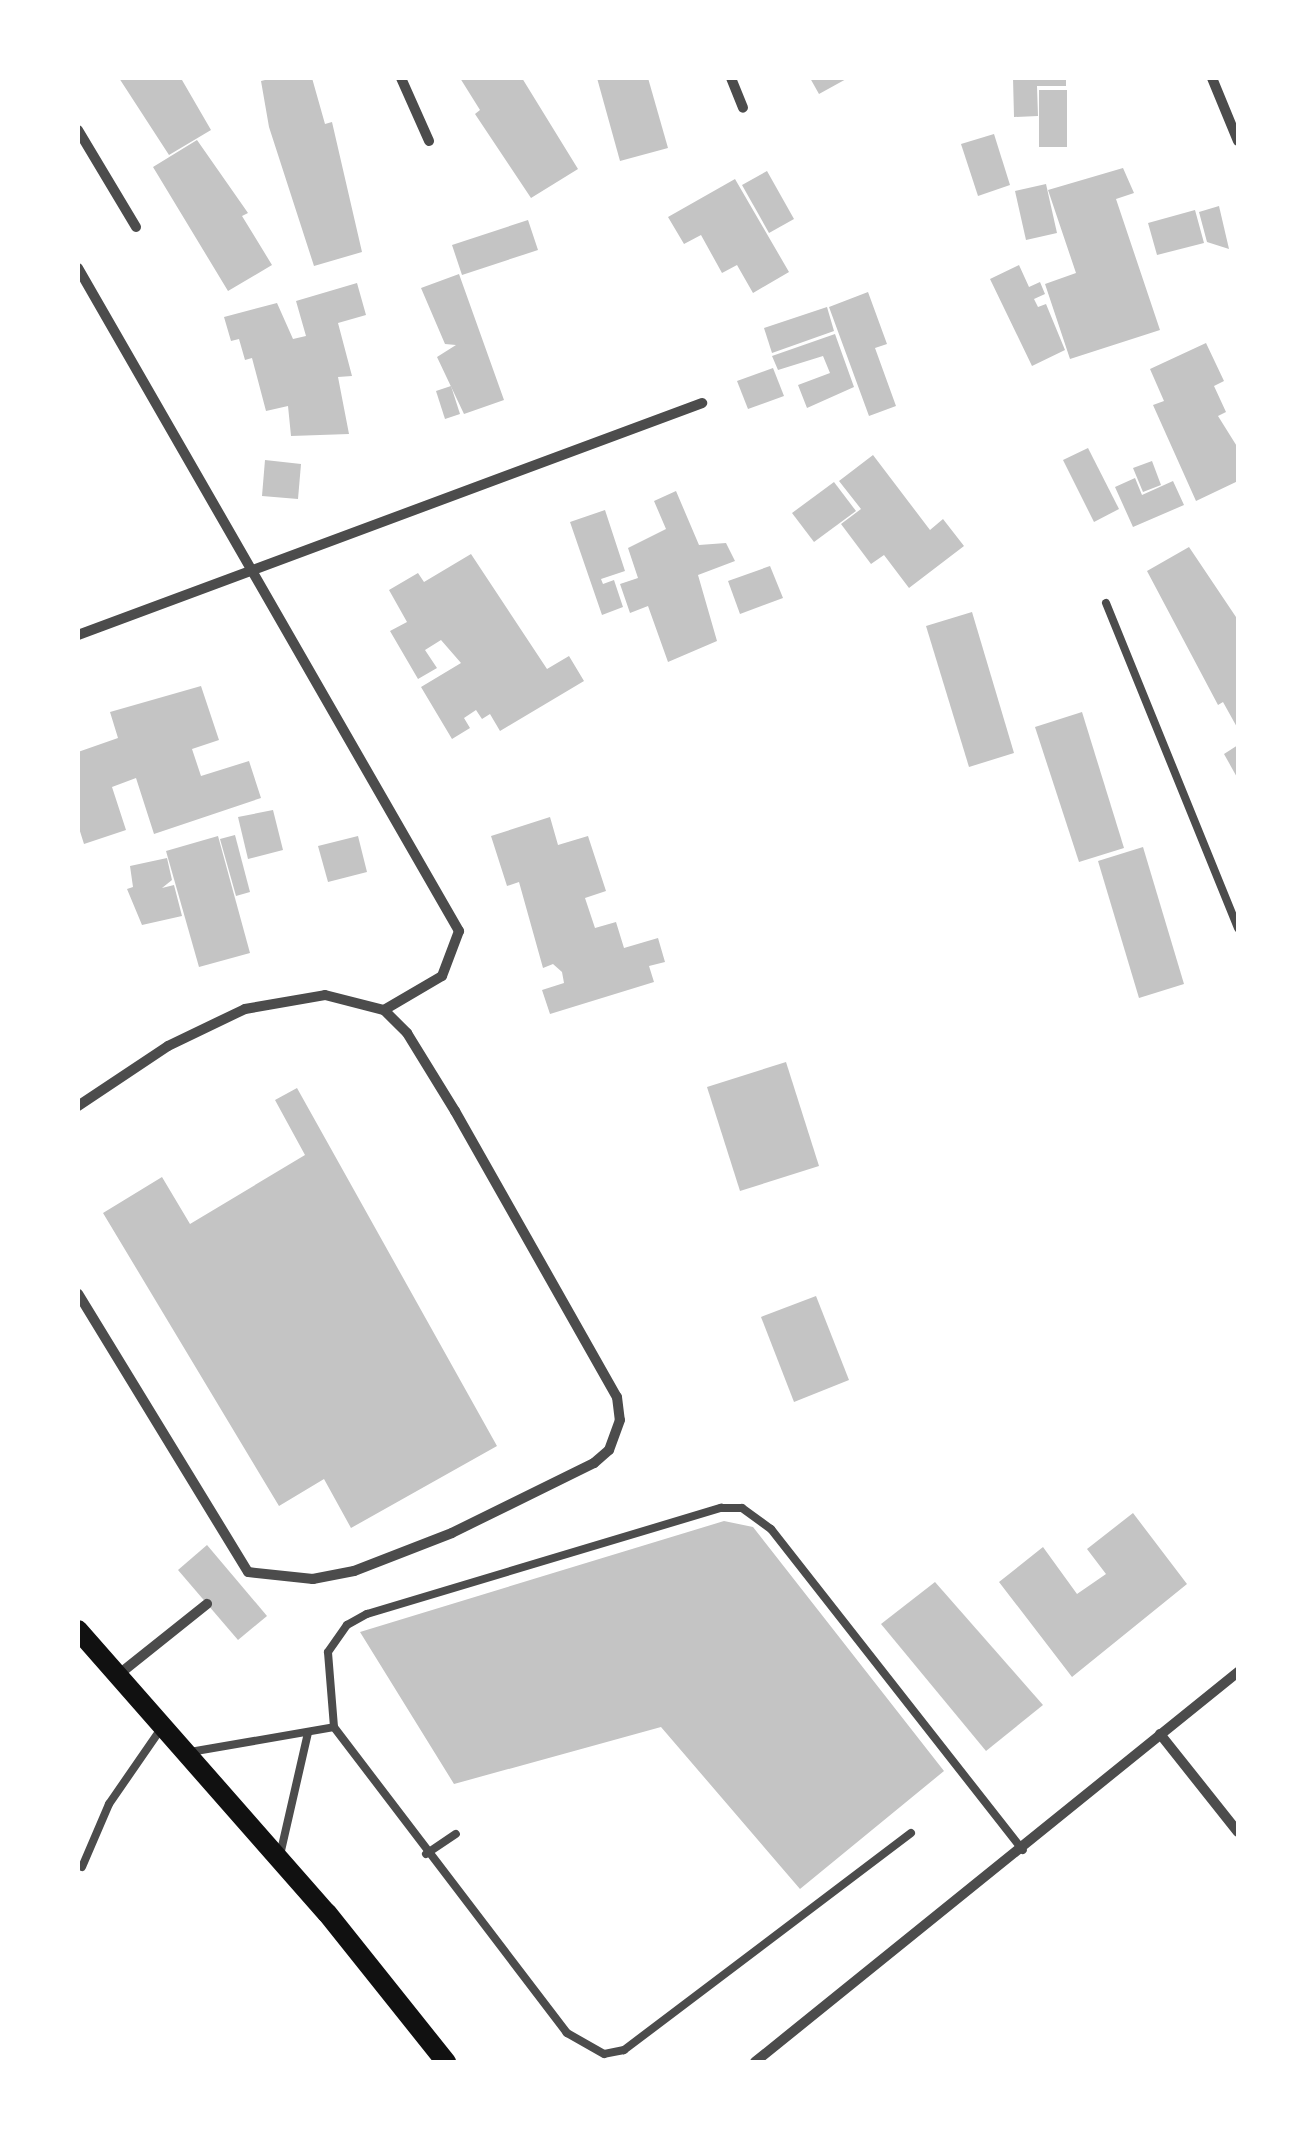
<!DOCTYPE html>
<style>
body{margin:0}
#map{position:relative;width:1316px;height:2140px;overflow:hidden;background:#fff;font-family:Manrope,sans-serif}
div>[style]{position:absolute}
.building>*{inset:0;background:#c4c4c4}
.service>*{height:8px;margin:-4px;padding:0 4px;transform-origin:4px;border-radius:4px;background:#4c4c4c}
.minor>*{height:10px;margin:-5px;padding:0 5px;transform-origin:5px;border-radius:5px;background:#4c4c4c}
.secondary>*{height:20px;margin:-10px;padding:0 10px;transform-origin:10px;border-radius:10px;background:#111}
span{translate:-50% -50%;white-space:nowrap;text-align:center;line-height:1.15;-webkit-text-stroke:9px #fff;paint-order:stroke}
.frame{position:absolute;inset:0;border:80px solid #fff;pointer-events:none}
</style>
<div id="map">
<div class="building">
<div style="clip-path:polygon(119px 78px,187px 78px,182px 80px,211px 130px,169px 155px)"></div>
<div style="clip-path:polygon(273px 78px,312px 78px,325px 124px,332px 122px,362px 252px,314px 266px,269px 127px,261px 81px)"></div>
<div style="clip-path:polygon(460px 78px,522px 78px,578px 169px,531px 198px,475px 114px,480px 110px)"></div>
<div style="clip-path:polygon(597px 78px,648px 78px,668px 148px,620px 161px)"></div>
<div style="clip-path:polygon(810px 78px,848px 78px,819px 94px)"></div>
<div style="clip-path:polygon(1013px 78px,1066px 78px,1066px 86px,1037px 86px,1038px 116px,1014px 117px)"></div>
<div style="clip-path:polygon(1039px 90px,1067px 90px,1067px 147px,1039px 147px)"></div>
<div style="clip-path:polygon(994px 134px,1010px 185px,978px 196px,961px 144px)"></div>
<div style="clip-path:polygon(197px 140px,248px 213px,242px 216px,272px 265px,228px 291px,153px 167px)"></div>
<div style="clip-path:polygon(1123px 168px,1134px 193px,1116px 199px,1160px 330px,1070px 359px,1045px 284px,1076px 273px,1048px 190px)"></div>
<div style="clip-path:polygon(767px 171px,794px 219px,769px 233px,742px 185px)"></div>
<div style="clip-path:polygon(735px 179px,789px 272px,753px 293px,737px 265px,722px 273px,701px 235px,684px 244px,668px 217px)"></div>
<div style="clip-path:polygon(1046px 184px,1057px 233px,1026px 240px,1015px 191px)"></div>
<div style="clip-path:polygon(1219px 206px,1229px 249px,1207px 242px,1199px 212px)"></div>
<div style="clip-path:polygon(1195px 210px,1204px 243px,1157px 255px,1148px 223px)"></div>
<div style="clip-path:polygon(528px 220px,538px 250px,462px 275px,452px 245px)"></div>
<div style="clip-path:polygon(1019px 265px,1029px 287px,1040px 282px,1045px 294px,1034px 299px,1038px 307px,1046px 304px,1065px 350px,1032px 366px,990px 279px)"></div>
<div style="clip-path:polygon(459px 274px,504px 400px,464px 414px,437px 357px,456px 345px,445px 344px,421px 288px)"></div>
<div style="clip-path:polygon(357px 283px,366px 315px,338px 323px,352px 376px,338px 377px,349px 434px,291px 436px,288px 406px,266px 411px,252px 358px,245px 360px,239px 339px,231px 341px,224px 317px,277px 303px,293px 339px,306px 336px,296px 301px)"></div>
<div style="clip-path:polygon(868px 292px,887px 344px,875px 348px,896px 406px,869px 416px,829px 307px)"></div>
<div style="clip-path:polygon(827px 307px,834px 331px,772px 353px,764px 328px)"></div>
<div style="clip-path:polygon(835px 334px,854px 387px,807px 408px,798px 385px,830px 373px,823px 356px,778px 370px,772px 356px)"></div>
<div style="clip-path:polygon(1206px 343px,1224px 381px,1214px 386px,1226px 412px,1218px 416px,1238px 448px,1238px 481px,1196px 501px,1153px 405px,1164px 401px,1150px 369px)"></div>
<div style="clip-path:polygon(773px 368px,784px 396px,748px 409px,737px 381px)"></div>
<div style="clip-path:polygon(451px 386px,460px 414px,445px 419px,436px 391px)"></div>
<div style="clip-path:polygon(1088px 448px,1119px 509px,1094px 522px,1063px 460px)"></div>
<div style="clip-path:polygon(873px 455px,930px 530px,943px 519px,964px 546px,909px 588px,884px 555px,871px 564px,841px 524px,861px 509px,839px 481px)"></div>
<div style="clip-path:polygon(265px 460px,301px 464px,298px 499px,262px 496px)"></div>
<div style="clip-path:polygon(1152px 461px,1161px 485px,1143px 492px,1133px 468px)"></div>
<div style="clip-path:polygon(1135px 478px,1142px 495px,1173px 481px,1184px 505px,1133px 527px,1115px 487px)"></div>
<div style="clip-path:polygon(834px 482px,856px 511px,814px 542px,792px 513px)"></div>
<div style="clip-path:polygon(676px 491px,699px 545px,726px 543px,735px 561px,698px 575px,717px 641px,668px 662px,648px 606px,630px 613px,620px 584px,638px 578px,628px 548px,666px 529px,654px 501px)"></div>
<div style="clip-path:polygon(605px 510px,625px 571px,601px 579px,603px 584px,614px 580px,623px 607px,602px 615px,570px 522px)"></div>
<div style="clip-path:polygon(1189px 547px,1238px 620px,1238px 729px,1223px 702px,1218px 705px,1147px 571px)"></div>
<div style="clip-path:polygon(471px 554px,547px 669px,569px 656px,584px 681px,500px 731px,490px 714px,482px 719px,476px 710px,464px 718px,470px 728px,452px 739px,421px 687px,461px 663px,441px 640px,425px 650px,437px 668px,418px 679px,390px 631px,407px 622px,389px 590px,418px 573px,424px 582px)"></div>
<div style="clip-path:polygon(770px 566px,783px 598px,740px 614px,728px 581px)"></div>
<div style="clip-path:polygon(972px 612px,1014px 753px,969px 767px,926px 626px)"></div>
<div style="clip-path:polygon(201px 686px,219px 740px,192px 749px,201px 776px,249px 761px,261px 798px,154px 834px,136px 778px,112px 787px,126px 830px,84px 844px,78px 825px,78px 752px,118px 738px,110px 712px)"></div>
<div style="clip-path:polygon(1082px 712px,1124px 848px,1079px 862px,1035px 727px)"></div>
<div style="clip-path:polygon(1238px 745px,1238px 779px,1224px 754px)"></div>
<div style="clip-path:polygon(273px 810px,283px 850px,248px 859px,238px 817px)"></div>
<div style="clip-path:polygon(550px 817px,558px 845px,588px 836px,606px 891px,585px 898px,595px 928px,616px 922px,624px 948px,658px 938px,665px 962px,649px 966px,654px 982px,550px 1014px,542px 990px,564px 983px,562px 972px,553px 964px,543px 968px,519px 882px,507px 886px,491px 836px)"></div>
<div style="clip-path:polygon(235px 835px,250px 892px,236px 896px,220px 839px)"></div>
<div style="clip-path:polygon(218px 836px,250px 953px,199px 967px,166px 851px)"></div>
<div style="clip-path:polygon(358px 836px,367px 872px,328px 882px,318px 846px)"></div>
<div style="clip-path:polygon(1143px 847px,1184px 984px,1139px 998px,1098px 861px)"></div>
<div style="clip-path:polygon(167px 858px,172px 880px,162px 888px,174px 885px,182px 916px,142px 925px,127px 889px,133px 887px,130px 866px)"></div>
<div style="clip-path:polygon(786px 1062px,819px 1166px,740px 1191px,707px 1087px)"></div>
<div style="clip-path:polygon(297px 1088px,497px 1446px,351px 1528px,324px 1479px,279px 1506px,103px 1213px,162px 1177px,190px 1224px,305px 1155px,275px 1100px)"></div>
<div style="clip-path:polygon(816px 1296px,849px 1380px,794px 1402px,761px 1317px)"></div>
<div style="clip-path:polygon(1133px 1513px,1187px 1584px,1072px 1677px,999px 1582px,1043px 1547px,1077px 1594px,1106px 1574px,1087px 1549px)"></div>
<div style="clip-path:polygon(724px 1521px,753px 1527px,944px 1771px,800px 1889px,661px 1727px,454px 1784px,360px 1632px)"></div>
<div style="clip-path:polygon(207px 1545px,267px 1616px,238px 1640px,178px 1570px)"></div>
<div style="clip-path:polygon(935px 1582px,1043px 1705px,986px 1751px,881px 1624px)"></div>
</div>
<div class="service">
<div style="left:1106px;top:603px;width:351px;rotate:67.9deg"></div>
<div style="left:190px;top:1752px;width:146px;rotate:-9.8deg"></div>
<div style="left:911px;top:1833px;width:360px;rotate:142.9deg"></div>
<div style="left:624px;top:2050px;width:20px;rotate:169deg"></div>
<div style="left:604px;top:2054px;width:43px;rotate:-150.4deg"></div>
<div style="left:567px;top:2033px;width:385px;rotate:-127.3deg"></div>
<div style="left:334px;top:1727px;width:75px;rotate:-94.6deg"></div>
<div style="left:328px;top:1652px;width:33px;rotate:-55deg"></div>
<div style="left:347px;top:1625px;width:23px;rotate:-29deg"></div>
<div style="left:367px;top:1614px;width:370px;rotate:-16.7deg"></div>
<div style="left:721px;top:1508px;width:21px"></div>
<div style="left:742px;top:1508px;width:36px;rotate:36deg"></div>
<div style="left:771px;top:1529px;width:408px;rotate:51.9deg"></div>
<div style="left:426px;top:1854px;width:36px;rotate:-34deg"></div>
<div style="left:280px;top:1855px;width:125px;rotate:-77.1deg"></div>
<div style="left:82px;top:1867px;width:69px;rotate:-66.8deg"></div>
<div style="left:109px;top:1804px;width:90px;rotate:-55.4deg"></div>
</div>
<div class="minor">
<div style="left:401px;top:78px;width:69px;rotate:66deg"></div>
<div style="left:731px;top:78px;width:32px;rotate:68deg"></div>
<div style="left:1212px;top:78px;width:68px;rotate:67.6deg"></div>
<div style="left:78px;top:130px;width:113px;rotate:59.1deg"></div>
<div style="left:78px;top:268px;width:765px;rotate:60.12deg"></div>
<div style="left:459px;top:931px;width:48px;rotate:110.7deg"></div>
<div style="left:442px;top:976px;width:67px;rotate:149.6deg"></div>
<div style="left:78px;top:635px;width:666px;rotate:-20.39deg"></div>
<div style="left:78px;top:1106px;width:108px;rotate:-33.7deg"></div>
<div style="left:168px;top:1046px;width:85px;rotate:-25.7deg"></div>
<div style="left:245px;top:1009px;width:81px;rotate:-9.9deg"></div>
<div style="left:325px;top:995px;width:61px;rotate:14.3deg"></div>
<div style="left:384px;top:1010px;width:33px;rotate:45deg"></div>
<div style="left:407px;top:1033px;width:92px;rotate:58.4deg"></div>
<div style="left:455px;top:1111px;width:329px;rotate:60.5deg"></div>
<div style="left:617px;top:1397px;width:23px;rotate:83deg"></div>
<div style="left:620px;top:1420px;width:32px;rotate:110deg"></div>
<div style="left:609px;top:1450px;width:20px;rotate:139deg"></div>
<div style="left:594px;top:1463px;width:158px;rotate:153.8deg"></div>
<div style="left:452px;top:1533px;width:105px;rotate:158.8deg"></div>
<div style="left:354px;top:1571px;width:42px;rotate:169deg"></div>
<div style="left:313px;top:1579px;width:65px;rotate:-173.9deg"></div>
<div style="left:248px;top:1572px;width:326px;rotate:-121.4deg"></div>
<div style="left:118px;top:1675px;width:114px;rotate:-38.6deg"></div>
<div style="left:1160px;top:1734px;width:125px;rotate:51.5deg"></div>
<div style="left:755px;top:2062px;width:621px;rotate:-38.92deg"></div>
</div>
<div class="secondary">
<div style="left:78px;top:1630px;width:377px;rotate:48.7deg"></div>
<div style="left:327px;top:1913px;width:191px;rotate:51.4deg"></div>
</div>
<div class="frame"></div>
</div>
